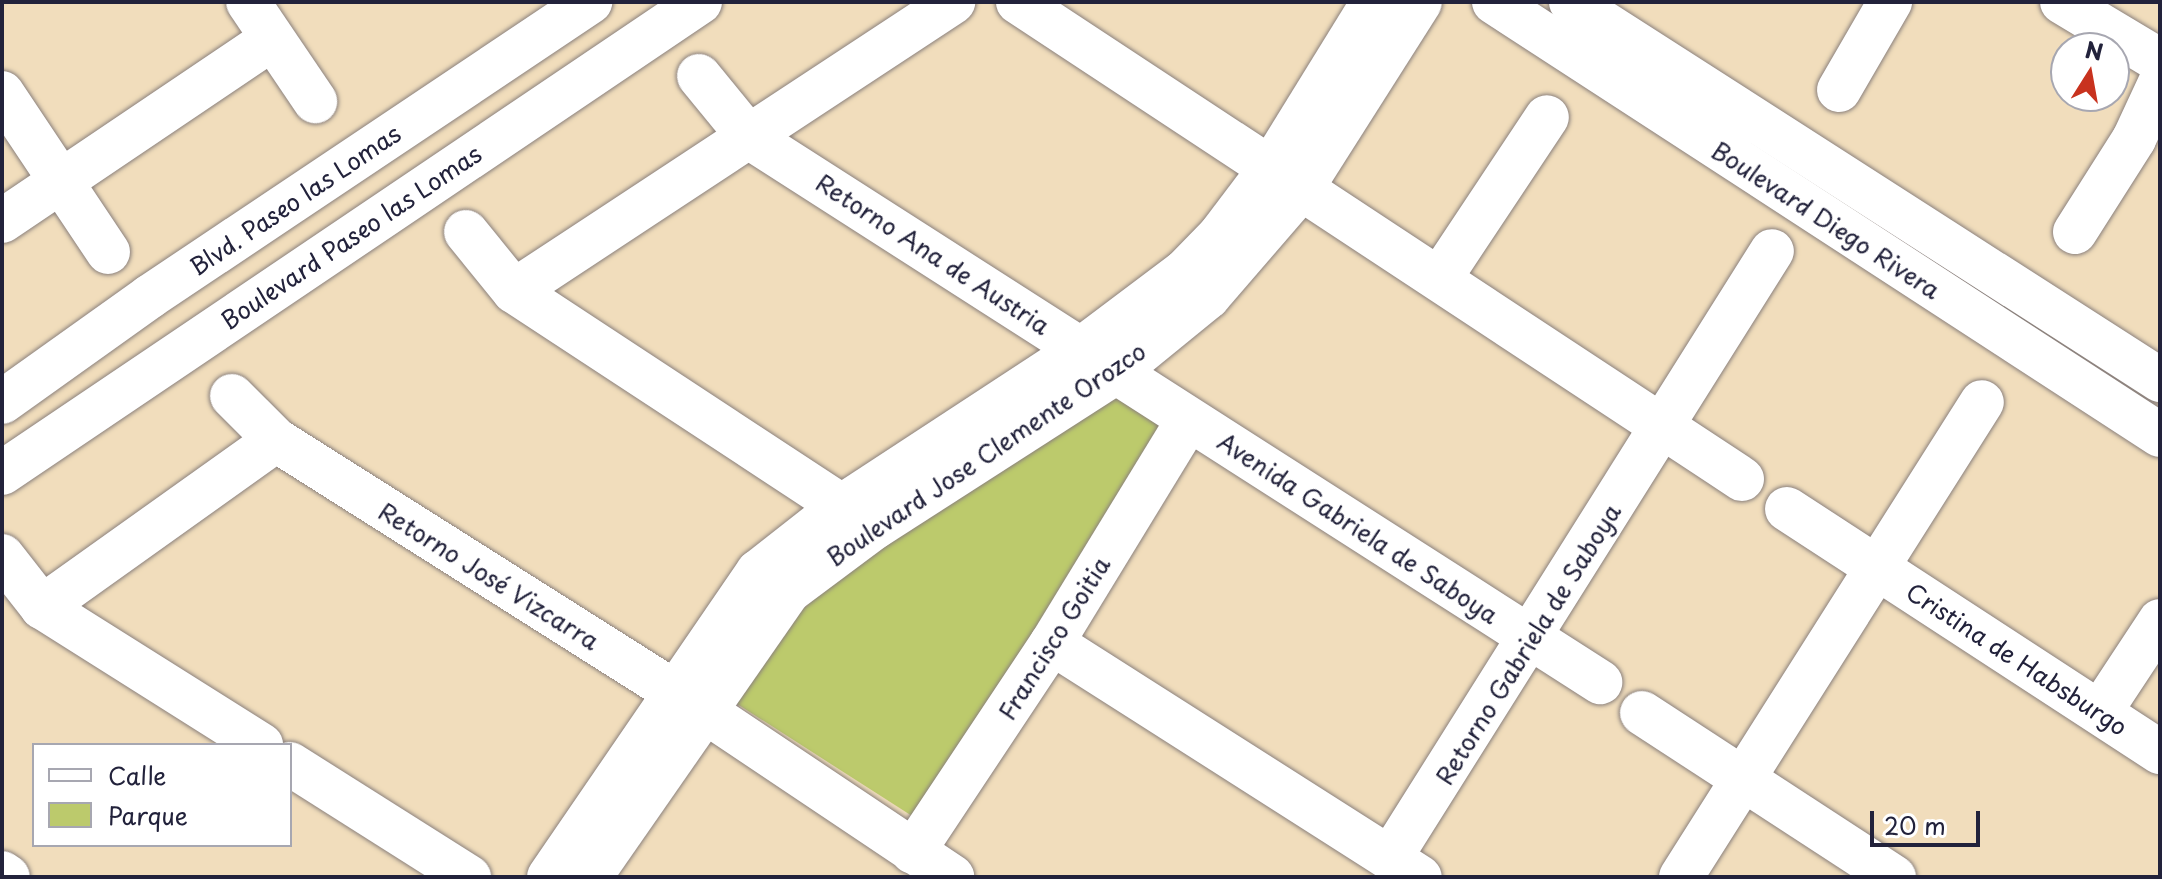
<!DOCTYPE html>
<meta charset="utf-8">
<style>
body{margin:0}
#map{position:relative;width:2162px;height:879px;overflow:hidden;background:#f1ddbc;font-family:"Playpen Sans",sans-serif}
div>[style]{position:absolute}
.green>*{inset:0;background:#bcca6c}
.roads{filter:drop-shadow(0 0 2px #8a807c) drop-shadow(0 0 2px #8a807c)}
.minor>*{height:44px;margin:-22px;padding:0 22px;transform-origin:22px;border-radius:22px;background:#fff}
span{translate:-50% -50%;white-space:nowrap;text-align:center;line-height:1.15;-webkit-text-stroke:6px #fff;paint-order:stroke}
.street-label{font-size:24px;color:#22223b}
.frame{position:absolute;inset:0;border:4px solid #22223b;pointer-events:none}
.legend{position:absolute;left:32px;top:743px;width:260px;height:104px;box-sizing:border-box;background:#fff;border:2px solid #a7a7b1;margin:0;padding:10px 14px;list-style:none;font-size:24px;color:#22223b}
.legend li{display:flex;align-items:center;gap:16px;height:40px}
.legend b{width:40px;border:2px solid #a7a7b1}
.north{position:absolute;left:2050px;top:32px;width:80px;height:80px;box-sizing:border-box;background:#fff;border:2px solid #a7a7b1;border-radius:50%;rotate:11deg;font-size:22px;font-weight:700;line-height:32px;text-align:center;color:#22223b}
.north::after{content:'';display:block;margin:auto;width:28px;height:36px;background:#c8321e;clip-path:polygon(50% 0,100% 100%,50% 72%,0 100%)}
.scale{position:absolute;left:1870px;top:811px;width:110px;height:36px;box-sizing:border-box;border:4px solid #22223b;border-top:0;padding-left:10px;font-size:24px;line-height:28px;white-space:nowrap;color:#22223b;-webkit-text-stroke:6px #fff;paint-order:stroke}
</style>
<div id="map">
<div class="green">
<div style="clip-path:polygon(1124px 387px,1173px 418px,923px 823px,731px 700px,794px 617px,868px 552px)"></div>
</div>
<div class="roads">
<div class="minor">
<div style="left:248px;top:2px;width:120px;rotate:55.9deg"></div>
<div style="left:1018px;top:2px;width:867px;rotate:33.38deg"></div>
<div style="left:1494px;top:2px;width:794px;rotate:33.03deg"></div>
<div style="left:1571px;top:2px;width:700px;rotate:32.69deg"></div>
<div style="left:2062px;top:2px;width:114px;rotate:31deg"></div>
<div style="left:699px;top:76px;width:79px;rotate:50.7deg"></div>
<div style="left:749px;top:137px;width:1011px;rotate:32.64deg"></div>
<div style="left:1839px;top:90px;width:102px;rotate:-59.9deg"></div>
<div style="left:2px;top:93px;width:191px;rotate:56.3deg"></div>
<div style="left:2px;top:221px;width:326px;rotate:-34deg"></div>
<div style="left:466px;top:232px;width:76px;rotate:50.9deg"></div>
<div style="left:514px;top:291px;width:421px;rotate:33.3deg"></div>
<div style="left:2075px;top:232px;width:110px;rotate:-57.6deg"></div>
<div style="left:2134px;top:139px;width:62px;rotate:-65.1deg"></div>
<div style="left:1440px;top:278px;width:193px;rotate:-56.4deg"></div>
<div style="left:514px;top:291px;width:526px;rotate:-33.36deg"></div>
<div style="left:232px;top:396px;width:62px;rotate:45deg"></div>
<div style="left:276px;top:440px;width:505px;rotate:32.31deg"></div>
<div style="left:703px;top:710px;width:300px;rotate:33.8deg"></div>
<div style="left:2px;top:402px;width:181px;rotate:-35.5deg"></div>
<div style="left:149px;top:297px;width:531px;rotate:-33.78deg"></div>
<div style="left:2px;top:473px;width:842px;rotate:-34.01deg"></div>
<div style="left:1787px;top:509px;width:445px;rotate:33.1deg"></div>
<div style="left:2px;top:556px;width:65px;rotate:51.9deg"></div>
<div style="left:42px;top:607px;width:259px;rotate:32.2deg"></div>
<div style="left:42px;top:607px;width:287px;rotate:-35.5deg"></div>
<div style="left:1052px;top:643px;width:436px;rotate:32.5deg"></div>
<div style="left:2100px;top:712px;width:109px;rotate:-56.6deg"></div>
<div style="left:1642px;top:713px;width:301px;rotate:33.1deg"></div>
<div style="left:290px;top:764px;width:212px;rotate:32.3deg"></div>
<div style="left:913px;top:852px;width:251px;rotate:-56.4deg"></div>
<div style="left:1052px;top:643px;width:261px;rotate:-58.6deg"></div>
<div style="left:1390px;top:858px;width:717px;rotate:-57.82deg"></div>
<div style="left:2px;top:873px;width:7px;rotate:34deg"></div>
<div style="left:549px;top:877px;width:370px;rotate:-55.6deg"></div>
<div style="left:758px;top:572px;width:107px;rotate:-38.2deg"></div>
<div style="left:842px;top:506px;width:285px;rotate:-33.2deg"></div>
<div style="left:1080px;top:350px;width:130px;rotate:-36.9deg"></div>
<div style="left:1184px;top:272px;width:52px;rotate:-45.8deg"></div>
<div style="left:1220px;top:235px;width:83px;rotate:-52.9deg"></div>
<div style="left:1270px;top:169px;width:196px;rotate:-58.3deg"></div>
<div style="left:590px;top:877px;width:348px;rotate:-55.2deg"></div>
<div style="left:789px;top:591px;width:107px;rotate:-36.7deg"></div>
<div style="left:875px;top:527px;width:287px;rotate:-32.7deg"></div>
<div style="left:1116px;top:372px;width:119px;rotate:-39.2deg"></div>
<div style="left:1208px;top:297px;width:144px;rotate:-49.2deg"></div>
<div style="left:1302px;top:188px;width:220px;rotate:-57.6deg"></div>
<div style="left:1681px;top:877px;width:562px;rotate:-57.64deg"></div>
</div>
</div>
<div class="street-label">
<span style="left:295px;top:200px;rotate:-34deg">Blvd. Paseo las Lomas</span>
<span style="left:1826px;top:220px;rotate:33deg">Boulevard Diego Rivera</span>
<span style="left:351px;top:237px;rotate:-34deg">Boulevard Paseo las Lomas</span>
<span style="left:933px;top:254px;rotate:33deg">Retorno Ana de Austria</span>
<span style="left:986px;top:454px;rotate:-34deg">Boulevard Jose Clemente Orozco</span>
<span style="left:1358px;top:528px;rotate:33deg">Avenida Gabriela de Saboya</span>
<span style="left:489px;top:576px;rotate:32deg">Retorno José Vizcarra</span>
<span style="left:1054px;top:638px;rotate:-58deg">Francisco Goitia</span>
<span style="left:1528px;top:644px;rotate:-58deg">Retorno Gabriela de Saboya</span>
<span style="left:2017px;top:659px;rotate:33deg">Cristina de Habsburgo</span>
</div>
<div class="frame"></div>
<ul class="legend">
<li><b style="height:10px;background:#fff"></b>Calle</li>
<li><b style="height:22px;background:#bcca6c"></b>Parque</li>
</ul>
<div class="north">N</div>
<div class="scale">20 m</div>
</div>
